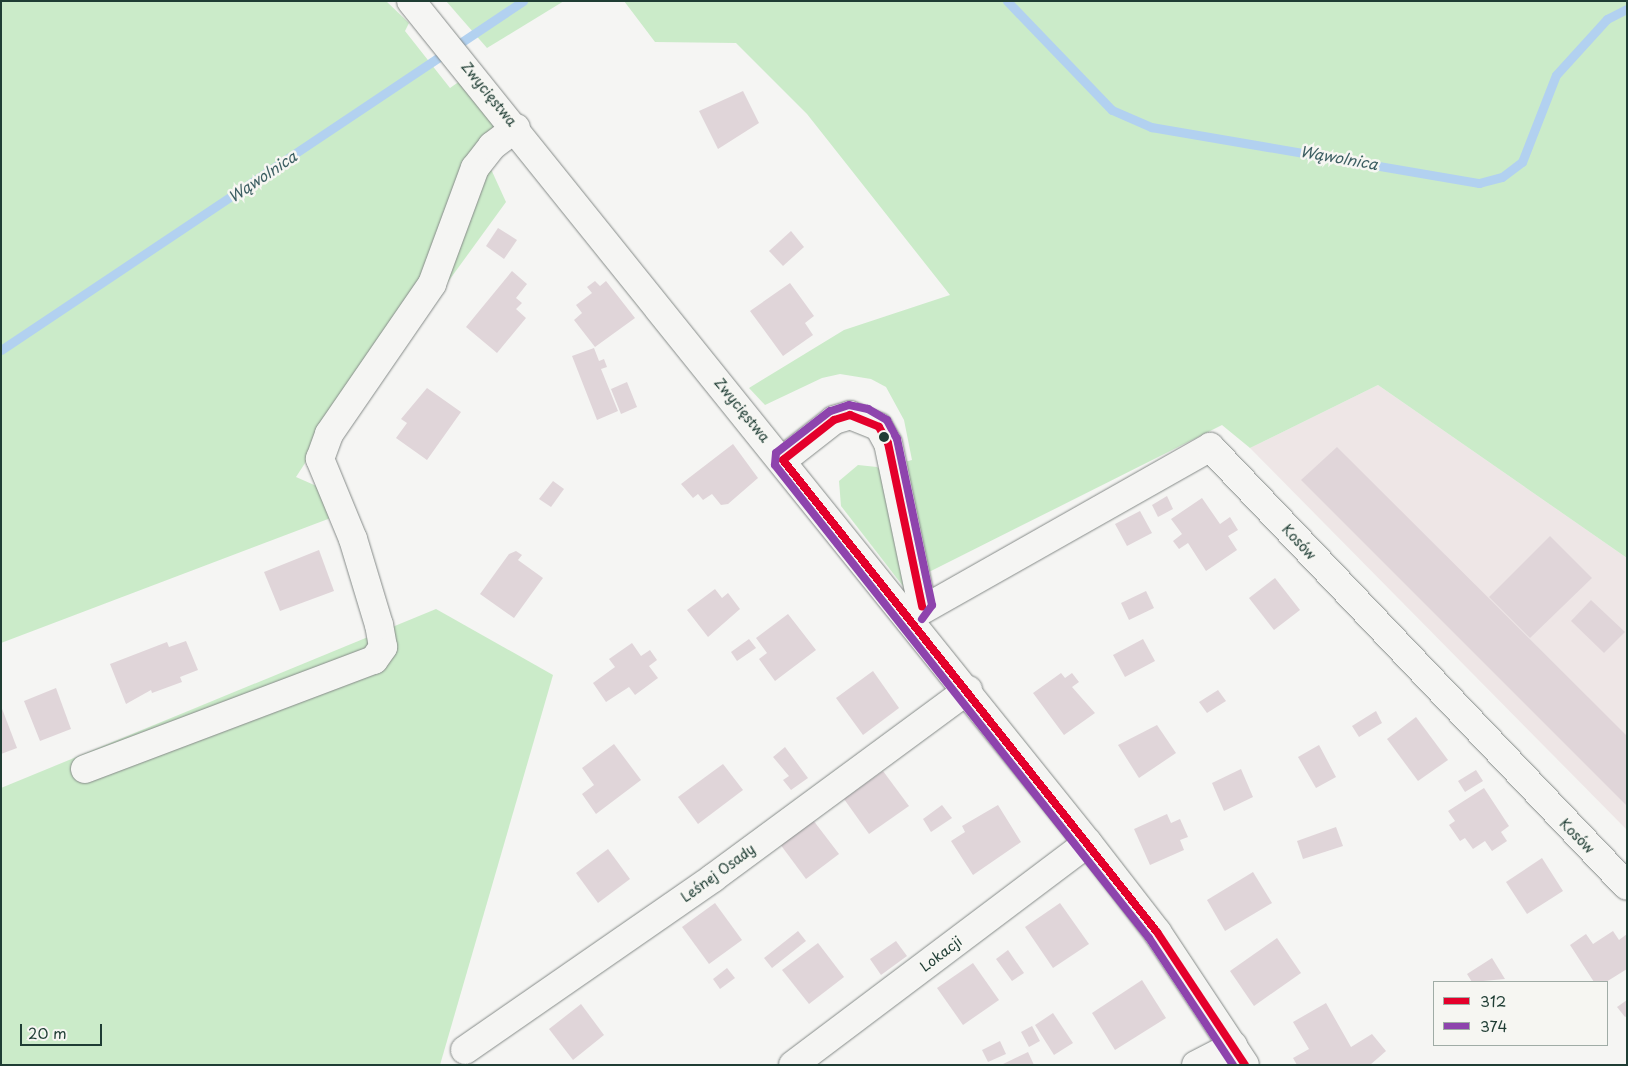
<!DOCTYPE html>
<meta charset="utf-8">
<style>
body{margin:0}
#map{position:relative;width:1628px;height:1066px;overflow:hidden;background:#f5f5f3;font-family:"Playpen Sans",sans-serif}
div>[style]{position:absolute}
.built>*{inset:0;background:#eee6e6}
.green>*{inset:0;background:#cbebc9}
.stream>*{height:9px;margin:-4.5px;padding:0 4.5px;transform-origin:4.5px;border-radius:4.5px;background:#b2d1f0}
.building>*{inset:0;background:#e0d5d9}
.roads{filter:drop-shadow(0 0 1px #858a88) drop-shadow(0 0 1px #858a88)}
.minor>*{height:28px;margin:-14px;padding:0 14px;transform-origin:14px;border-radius:14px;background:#f5f5f3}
.bus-1>*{height:8px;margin:-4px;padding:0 4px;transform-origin:4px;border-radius:4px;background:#e4002b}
.bus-2>*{height:8px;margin:-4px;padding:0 4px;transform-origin:4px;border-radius:4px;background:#8e44ad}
.dots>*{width:14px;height:14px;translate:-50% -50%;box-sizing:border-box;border:2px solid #f6f6f2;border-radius:50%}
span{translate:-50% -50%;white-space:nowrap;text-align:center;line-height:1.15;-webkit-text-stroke:5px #f6f6f2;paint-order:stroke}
.street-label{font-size:14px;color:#1f3d34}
.water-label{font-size:15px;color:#3c5e62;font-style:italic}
.frame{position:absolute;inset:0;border:2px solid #1f3d34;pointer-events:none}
.legend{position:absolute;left:1433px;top:981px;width:175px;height:65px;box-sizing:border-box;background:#f6f6f2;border:1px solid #a0aca6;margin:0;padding:6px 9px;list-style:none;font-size:15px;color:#1f3d34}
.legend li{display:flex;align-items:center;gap:10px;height:25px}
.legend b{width:25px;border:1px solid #a0aca6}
.scale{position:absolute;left:20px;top:1024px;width:82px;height:22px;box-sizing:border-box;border:2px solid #1f3d34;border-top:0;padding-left:6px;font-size:15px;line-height:18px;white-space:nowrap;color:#1f3d34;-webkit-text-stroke:4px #f6f6f2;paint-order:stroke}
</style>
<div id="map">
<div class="built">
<div style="clip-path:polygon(1378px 385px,1627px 558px,1627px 830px,1250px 448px)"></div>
</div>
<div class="green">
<div style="clip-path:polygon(1px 1px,386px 1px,409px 23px,405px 31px,450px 88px,460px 81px,496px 123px,469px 163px,422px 283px,296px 477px,321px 488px,336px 516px,1px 643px)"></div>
<div style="clip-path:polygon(446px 1px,564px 1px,487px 48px)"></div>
<div style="clip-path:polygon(624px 1px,1627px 1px,1627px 558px,1378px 385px,1250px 448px,1222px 425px,929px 572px,904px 462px,912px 460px,904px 420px,886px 387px,871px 379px,840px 374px,822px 378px,765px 405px,749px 388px,844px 330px,950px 295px,807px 114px,736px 43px,655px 42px)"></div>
<div style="clip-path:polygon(490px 167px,506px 202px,434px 301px)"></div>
<div style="clip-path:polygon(858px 465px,877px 467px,884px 473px,906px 590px,841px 506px,839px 481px)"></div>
<div style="clip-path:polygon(436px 609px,553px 675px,440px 1065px,1px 1065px,1px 788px)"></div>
</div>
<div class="stream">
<div style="left:1007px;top:1px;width:151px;rotate:46.1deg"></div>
<div style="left:1112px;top:110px;width:43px;rotate:23.6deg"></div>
<div style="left:1151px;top:127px;width:333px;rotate:9.7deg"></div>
<div style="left:1479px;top:183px;width:24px;rotate:-15deg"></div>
<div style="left:1502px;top:177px;width:25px;rotate:-37deg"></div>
<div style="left:1522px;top:162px;width:93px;rotate:-68.7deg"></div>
<div style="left:1556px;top:75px;width:76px;rotate:-47.7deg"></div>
<div style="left:1607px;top:19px;width:22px;rotate:-27deg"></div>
<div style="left:1px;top:350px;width:628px;rotate:-33.77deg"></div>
</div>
<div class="building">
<div style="clip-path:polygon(743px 91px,759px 123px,718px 149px,699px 111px)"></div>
<div style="clip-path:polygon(498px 228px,517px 240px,504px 259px,486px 246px)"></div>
<div style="clip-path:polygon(791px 231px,804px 247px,783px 266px,769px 251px)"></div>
<div style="clip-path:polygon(512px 271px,527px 284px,516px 298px,522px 303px,516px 309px,526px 318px,497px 353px,466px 327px)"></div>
<div style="clip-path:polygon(595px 281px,600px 286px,606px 281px,635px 318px,595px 347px,574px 320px,582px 313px,576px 305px,592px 293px,587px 287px)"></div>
<div style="clip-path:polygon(790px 283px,814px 316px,805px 323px,813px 335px,783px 356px,750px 311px)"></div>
<div style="clip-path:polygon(594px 348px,599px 361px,604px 359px,607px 367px,601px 369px,618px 411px,597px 420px,572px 356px)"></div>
<div style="clip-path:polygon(627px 382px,637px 407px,621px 414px,611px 389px)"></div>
<div style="clip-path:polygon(427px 388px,461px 412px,427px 460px,396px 438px,407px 423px,401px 419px)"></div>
<div style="clip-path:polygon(733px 444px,758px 478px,728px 504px,721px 505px,712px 494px,703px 500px,698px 494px,693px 498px,681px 484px)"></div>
<div style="clip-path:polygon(1337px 447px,1627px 736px,1627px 806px,1301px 480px)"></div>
<div style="clip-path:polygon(553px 481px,564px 489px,551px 507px,539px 499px)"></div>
<div style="clip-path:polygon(1167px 496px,1173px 509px,1158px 517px,1152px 505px)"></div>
<div style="clip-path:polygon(1202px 498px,1220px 524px,1230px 517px,1238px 530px,1228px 536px,1237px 550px,1206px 571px,1188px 543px,1179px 549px,1173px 541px,1182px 534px,1171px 519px)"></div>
<div style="clip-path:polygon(1140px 511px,1152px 533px,1127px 546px,1115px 524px)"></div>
<div style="clip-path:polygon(1550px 536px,1592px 578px,1530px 638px,1489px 597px)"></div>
<div style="clip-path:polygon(319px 550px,334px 591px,280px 611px,264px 572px)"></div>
<div style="clip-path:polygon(516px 551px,522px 555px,518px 560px,543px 578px,514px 618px,480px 594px,509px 554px)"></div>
<div style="clip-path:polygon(1275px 578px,1300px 610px,1274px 630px,1249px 598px)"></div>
<div style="clip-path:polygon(715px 589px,722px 598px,728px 593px,740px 609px,708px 637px,687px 610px)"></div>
<div style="clip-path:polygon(1146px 591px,1154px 608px,1129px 620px,1121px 603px)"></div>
<div style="clip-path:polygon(1591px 600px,1625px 632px,1604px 653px,1571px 621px)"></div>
<div style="clip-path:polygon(788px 614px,816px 650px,775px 681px,759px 659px,767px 653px,756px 638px)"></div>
<div style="clip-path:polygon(749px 639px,756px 648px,737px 661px,731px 652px)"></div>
<div style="clip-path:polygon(1143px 639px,1155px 661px,1125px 677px,1113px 655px)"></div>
<div style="clip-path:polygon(186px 641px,198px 670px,180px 677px,182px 682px,152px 693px,151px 690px,126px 704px,110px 664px,167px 642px,169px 647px)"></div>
<div style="clip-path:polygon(632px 643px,641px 656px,650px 650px,657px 660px,649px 666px,658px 678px,635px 695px,629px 687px,606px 702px,593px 683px,615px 667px,609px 659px)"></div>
<div style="clip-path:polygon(873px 671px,899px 708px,863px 735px,836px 698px)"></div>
<div style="clip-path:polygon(1061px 673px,1065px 678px,1072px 673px,1079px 682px,1072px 687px,1095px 713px,1064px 735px,1033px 693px)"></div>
<div style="clip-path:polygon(56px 688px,71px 729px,40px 741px,24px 701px)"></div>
<div style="clip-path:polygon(1218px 690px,1226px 701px,1207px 713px,1199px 702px)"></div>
<div style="clip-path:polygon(1px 706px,17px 748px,1px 754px)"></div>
<div style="clip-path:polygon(1376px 711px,1382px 723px,1359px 737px,1352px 726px)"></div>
<div style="clip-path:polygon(1416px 717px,1448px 760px,1418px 781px,1387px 739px)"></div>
<div style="clip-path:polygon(1157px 725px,1176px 753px,1139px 778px,1118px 745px)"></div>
<div style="clip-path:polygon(614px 744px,641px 780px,596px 814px,582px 794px,594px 785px,582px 768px)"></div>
<div style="clip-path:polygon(1319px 745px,1336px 777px,1316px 788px,1298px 757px)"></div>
<div style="clip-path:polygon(785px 747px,808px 778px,791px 790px,783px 780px,789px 776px,773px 757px)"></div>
<div style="clip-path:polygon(723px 764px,743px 790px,698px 824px,678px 797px)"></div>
<div style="clip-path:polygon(1241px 769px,1253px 797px,1224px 811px,1212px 783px)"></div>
<div style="clip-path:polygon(1476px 770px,1483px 781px,1465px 792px,1458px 781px)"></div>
<div style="clip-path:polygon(883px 771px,909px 806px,869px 834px,844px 799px)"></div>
<div style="clip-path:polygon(1484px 788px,1509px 826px,1501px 832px,1507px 841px,1492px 851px,1485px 841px,1473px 849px,1465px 838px,1460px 841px,1449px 825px,1455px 821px,1448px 811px)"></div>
<div style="clip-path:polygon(942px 805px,952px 818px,931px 832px,923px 819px)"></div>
<div style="clip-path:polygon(998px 805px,1021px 842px,973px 875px,951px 841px,965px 832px,962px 826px)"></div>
<div style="clip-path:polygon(1167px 814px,1171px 823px,1180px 819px,1188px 837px,1180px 840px,1184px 850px,1150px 865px,1134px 829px)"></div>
<div style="clip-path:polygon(813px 820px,839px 854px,806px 879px,780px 844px)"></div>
<div style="clip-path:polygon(1336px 827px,1343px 846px,1303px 859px,1297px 841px)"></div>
<div style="clip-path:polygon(608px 849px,630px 879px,598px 903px,576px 873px)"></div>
<div style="clip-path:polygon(1542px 858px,1563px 891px,1527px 914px,1506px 882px)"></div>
<div style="clip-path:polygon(1253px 872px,1272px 903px,1225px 931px,1207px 900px)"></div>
<div style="clip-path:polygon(715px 903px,742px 940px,709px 964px,682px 927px)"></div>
<div style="clip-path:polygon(1060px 903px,1089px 944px,1053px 968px,1025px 927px)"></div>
<div style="clip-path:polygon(798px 931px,806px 941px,772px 968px,764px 958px)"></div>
<div style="clip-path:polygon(1613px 931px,1619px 940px,1627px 934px,1627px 969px,1606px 982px,1594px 982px,1570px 945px,1586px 934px,1593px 944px)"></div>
<div style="clip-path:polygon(1277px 938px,1301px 973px,1254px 1006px,1230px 971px)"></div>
<div style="clip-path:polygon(896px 941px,907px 956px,881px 975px,870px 959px)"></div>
<div style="clip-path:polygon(818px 943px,844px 977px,809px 1004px,782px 970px)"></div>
<div style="clip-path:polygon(1008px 950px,1024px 973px,1012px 981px,996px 959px)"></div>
<div style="clip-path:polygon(1492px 958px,1505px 979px,1472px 982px,1467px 974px)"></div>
<div style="clip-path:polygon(973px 963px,999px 1000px,963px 1025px,937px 988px)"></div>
<div style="clip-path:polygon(727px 968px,735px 978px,720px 989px,713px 979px)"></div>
<div style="clip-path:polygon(1142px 980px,1166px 1018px,1115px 1050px,1092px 1013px)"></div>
<div style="clip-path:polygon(1627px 1000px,1627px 1016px,1625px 1017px,1617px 1007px)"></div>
<div style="clip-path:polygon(1326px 1003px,1351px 1047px,1372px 1034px,1386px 1051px,1370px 1065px,1297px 1065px,1293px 1058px,1309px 1049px,1293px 1022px)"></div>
<div style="clip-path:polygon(581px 1004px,604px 1035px,573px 1060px,549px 1029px)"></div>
<div style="clip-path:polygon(1053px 1013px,1073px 1043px,1054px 1055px,1035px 1025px)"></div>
<div style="clip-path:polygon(1032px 1026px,1040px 1041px,1029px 1047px,1021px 1032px)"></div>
<div style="clip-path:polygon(1000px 1041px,1006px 1054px,988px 1062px,982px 1050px)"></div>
<div style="clip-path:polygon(1028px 1052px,1034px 1065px,1001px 1065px)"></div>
</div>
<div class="roads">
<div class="minor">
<div style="left:411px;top:1px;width:1080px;rotate:51.2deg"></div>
<div style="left:1088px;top:843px;width:113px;rotate:52.2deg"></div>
<div style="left:1157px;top:932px;width:159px;rotate:56.5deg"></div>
<div style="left:783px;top:460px;width:65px;rotate:-38.1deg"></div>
<div style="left:834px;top:420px;width:17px;rotate:-17deg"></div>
<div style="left:850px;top:415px;width:31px;rotate:22deg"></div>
<div style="left:879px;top:427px;width:18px;rotate:61deg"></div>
<div style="left:888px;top:443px;width:167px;rotate:78.2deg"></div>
<div style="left:910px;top:617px;width:345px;rotate:-29.5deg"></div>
<div style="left:1210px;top:447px;width:605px;rotate:46.47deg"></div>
<div style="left:85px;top:769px;width:309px;rotate:-20.7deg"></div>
<div style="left:374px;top:660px;width:16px;rotate:-55deg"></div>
<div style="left:383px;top:647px;width:22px;rotate:-100deg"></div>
<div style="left:379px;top:625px;width:90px;rotate:-106.8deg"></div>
<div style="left:353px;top:539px;width:87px;rotate:-112.4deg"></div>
<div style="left:320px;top:459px;width:27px;rotate:-70deg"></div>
<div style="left:329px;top:434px;width:182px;rotate:-55.5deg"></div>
<div style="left:432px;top:284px;width:124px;rotate:-69.7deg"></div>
<div style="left:475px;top:168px;width:28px;rotate:-52deg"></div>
<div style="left:492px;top:146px;width:30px;rotate:-37deg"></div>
<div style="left:465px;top:1050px;width:302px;rotate:-34.7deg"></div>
<div style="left:713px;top:878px;width:317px;rotate:-36.4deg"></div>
<div style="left:793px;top:1065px;width:369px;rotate:-37deg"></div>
<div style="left:1196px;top:1065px;width:42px;rotate:-27.2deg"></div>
</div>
</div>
<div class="bus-1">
<div style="left:783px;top:460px;width:602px;rotate:51.61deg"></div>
<div style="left:1157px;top:932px;width:159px;rotate:56.5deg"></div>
<div style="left:783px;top:460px;width:65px;rotate:-38.1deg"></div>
<div style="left:834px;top:420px;width:17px;rotate:-17deg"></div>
<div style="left:850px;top:415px;width:31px;rotate:22deg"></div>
<div style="left:879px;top:427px;width:18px;rotate:61deg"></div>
<div style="left:888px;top:443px;width:167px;rotate:78.2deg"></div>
</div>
<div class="bus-2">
<div style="left:922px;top:619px;width:17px;rotate:-54deg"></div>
<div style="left:932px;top:605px;width:170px;rotate:-101.9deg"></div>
<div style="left:897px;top:439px;width:21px;rotate:-118deg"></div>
<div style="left:887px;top:420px;width:22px;rotate:-150deg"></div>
<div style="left:868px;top:409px;width:19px;rotate:-168deg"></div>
<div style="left:849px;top:405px;width:20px;rotate:162deg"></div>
<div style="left:830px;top:411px;width:68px;rotate:142.1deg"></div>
<div style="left:776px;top:453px;width:12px;rotate:95deg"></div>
<div style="left:775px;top:465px;width:603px;rotate:51.67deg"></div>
<div style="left:1149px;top:938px;width:152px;rotate:56.5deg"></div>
</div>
<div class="dots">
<div style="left:884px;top:437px;background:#1f3d34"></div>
</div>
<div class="street-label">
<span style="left:489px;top:94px;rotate:51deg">Zwycięstwa</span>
<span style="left:742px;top:410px;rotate:51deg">Zwycięstwa</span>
<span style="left:1299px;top:542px;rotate:47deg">Kosów</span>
<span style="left:1577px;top:836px;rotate:45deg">Kosów</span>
<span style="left:718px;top:873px;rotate:-36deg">Leśnej Osady</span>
<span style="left:941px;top:954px;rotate:-37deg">Lokacji</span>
</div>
<div class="water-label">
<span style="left:1339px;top:157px;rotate:10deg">Wąwolnica</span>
<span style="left:262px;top:176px;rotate:-34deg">Wąwolnica</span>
</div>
<div class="frame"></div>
<ul class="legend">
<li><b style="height:6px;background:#e4002b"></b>312</li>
<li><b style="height:6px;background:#8e44ad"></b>374</li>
</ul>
<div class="scale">20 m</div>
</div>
